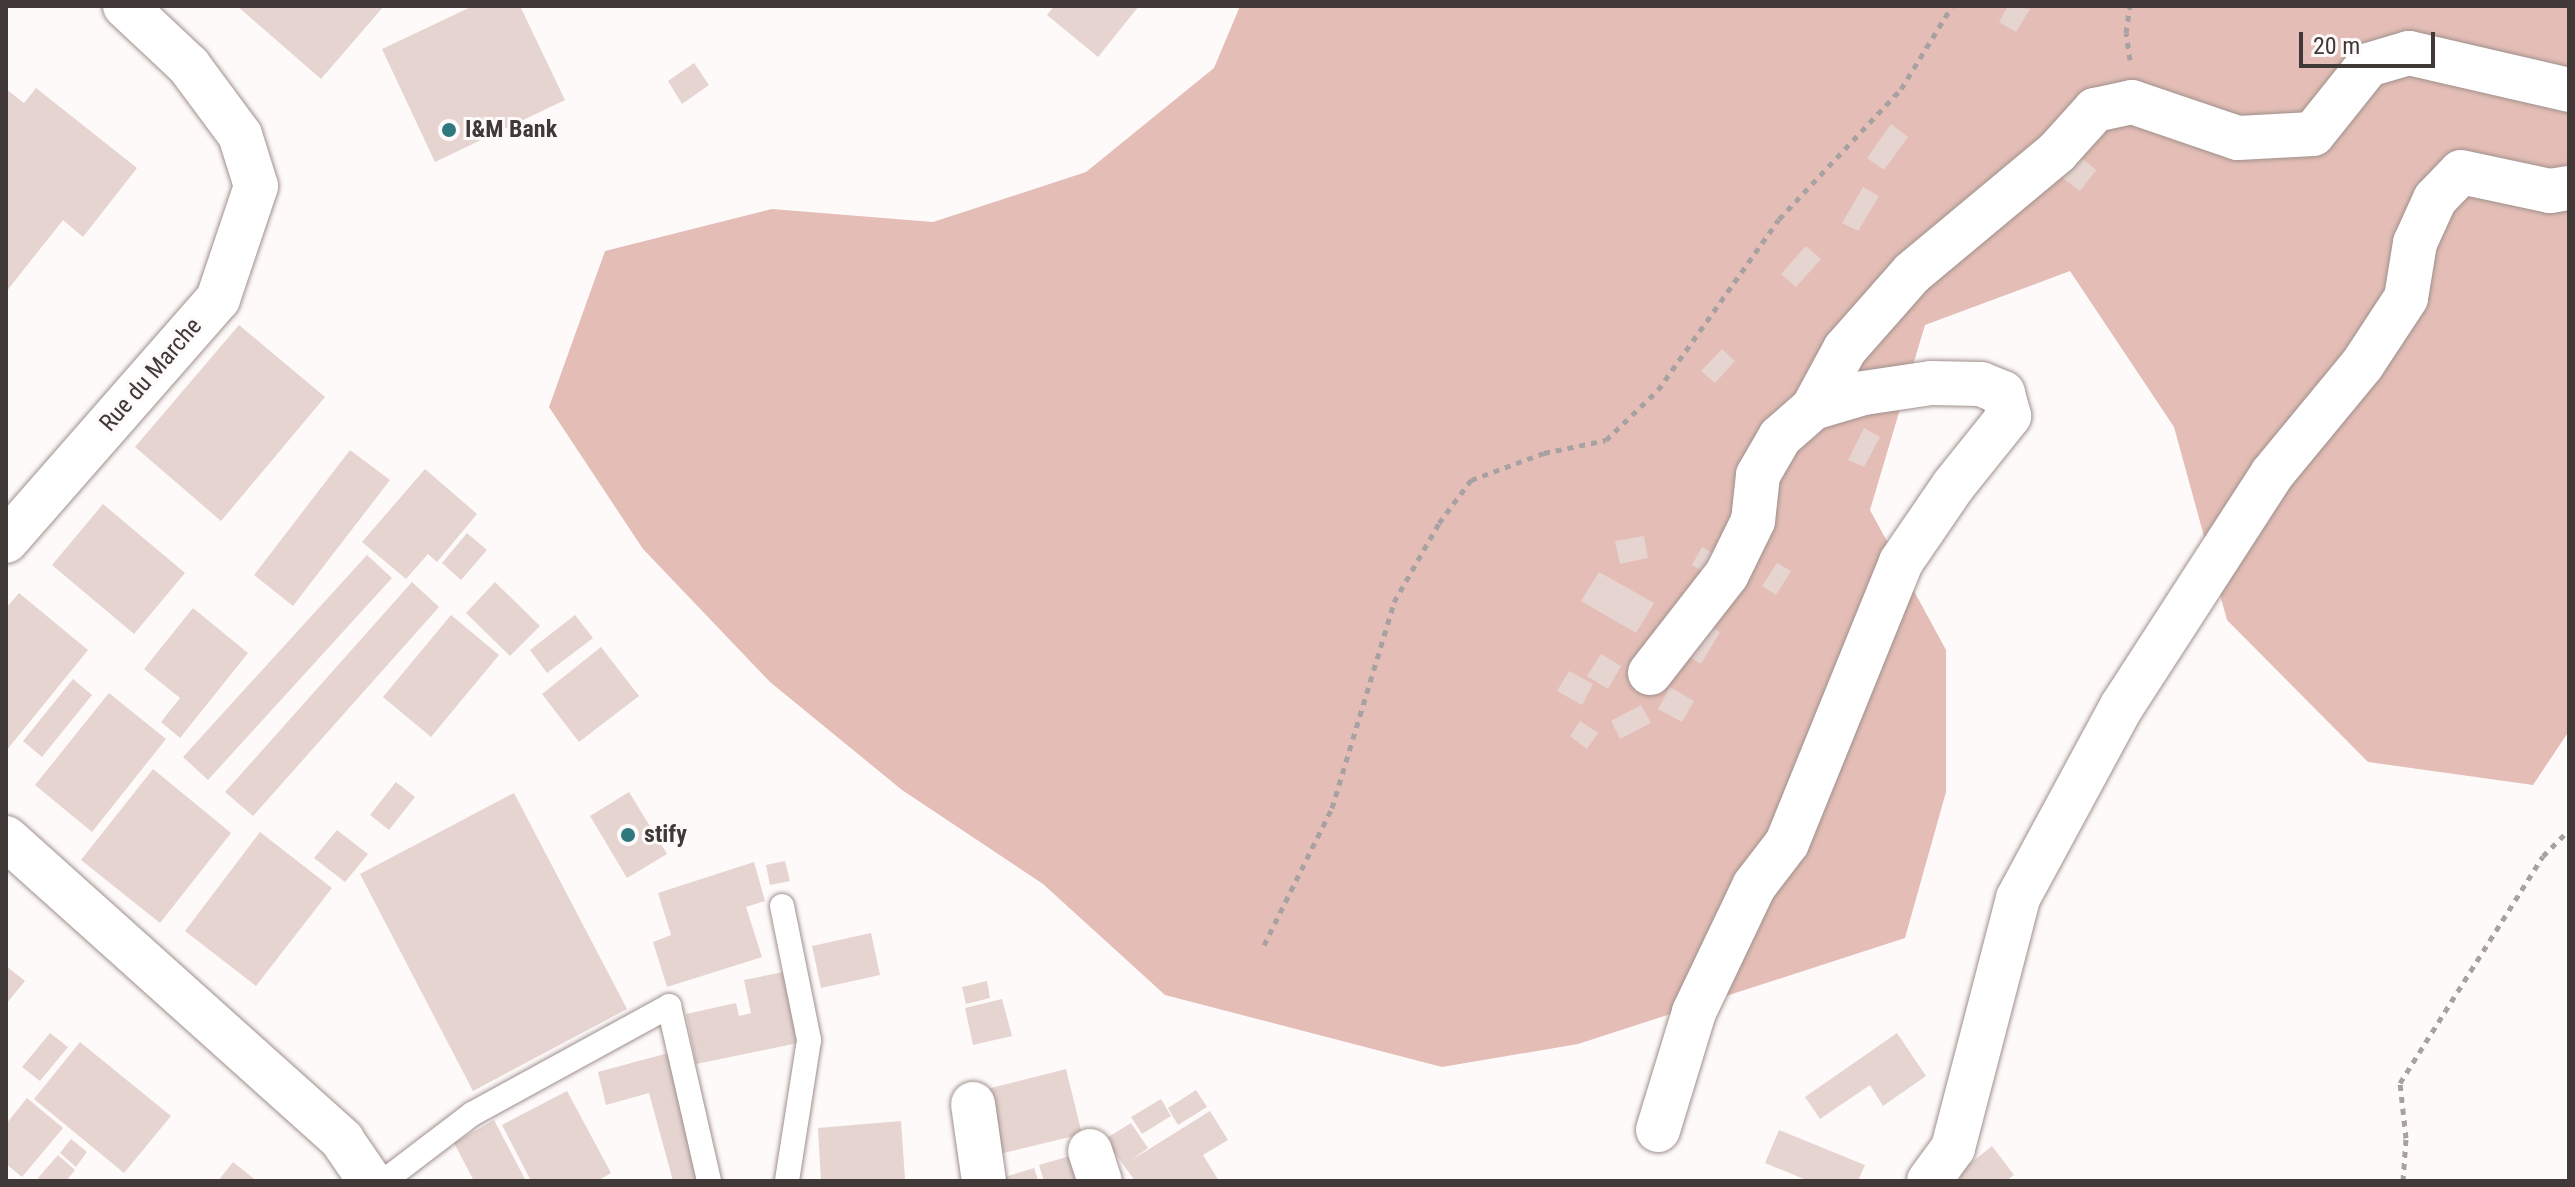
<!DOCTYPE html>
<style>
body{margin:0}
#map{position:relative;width:2575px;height:1187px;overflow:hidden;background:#fefafa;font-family:"Roboto Condensed",sans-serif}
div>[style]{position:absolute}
.green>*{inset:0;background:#e4beb6}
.building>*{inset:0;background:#e5d4d0}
.path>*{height:5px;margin-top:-2.5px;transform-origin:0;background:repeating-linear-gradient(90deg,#a7a2a1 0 6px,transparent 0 12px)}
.roads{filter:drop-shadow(0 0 2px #9f908c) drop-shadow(0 0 2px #9f908c)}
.service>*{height:24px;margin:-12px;padding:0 12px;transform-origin:12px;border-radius:12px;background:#fff}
.minor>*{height:44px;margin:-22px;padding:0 22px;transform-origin:22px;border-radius:22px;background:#fff}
.dots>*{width:22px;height:22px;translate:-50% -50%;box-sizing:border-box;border:4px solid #fefafa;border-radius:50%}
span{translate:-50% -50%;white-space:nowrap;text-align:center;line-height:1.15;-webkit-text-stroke:6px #fefafa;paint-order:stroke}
.poi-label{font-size:24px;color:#403938;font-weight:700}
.left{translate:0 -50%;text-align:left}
.street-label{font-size:24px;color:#403938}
.frame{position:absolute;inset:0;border:8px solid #403938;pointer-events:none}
.scale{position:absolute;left:2299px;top:32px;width:136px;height:36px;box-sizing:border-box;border:4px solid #403938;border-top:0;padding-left:10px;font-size:24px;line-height:28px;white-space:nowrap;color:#403938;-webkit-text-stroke:6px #fefafa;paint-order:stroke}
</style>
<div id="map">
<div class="green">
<div style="clip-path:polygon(1240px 6px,2569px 6px,2569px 731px,2533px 785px,2368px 762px,2227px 620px,2174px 427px,2070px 271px,1925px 325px,1870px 510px,1946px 650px,1946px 792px,1905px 938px,1578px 1044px,1442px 1067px,1165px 995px,1043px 884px,902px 790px,770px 682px,643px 549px,549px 407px,605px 251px,772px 209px,933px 222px,1086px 172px,1214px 68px)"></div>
</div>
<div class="building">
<div style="clip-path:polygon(237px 6px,384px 6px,321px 79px)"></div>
<div style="clip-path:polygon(473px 6px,520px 6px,565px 100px,435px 162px,382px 49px)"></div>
<div style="clip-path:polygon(1054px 6px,1139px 6px,1098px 57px,1047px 15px)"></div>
<div style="clip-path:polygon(2008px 6px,2030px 9px,2016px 32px,1999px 22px)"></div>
<div style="clip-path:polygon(694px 63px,709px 85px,682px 104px,668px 81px)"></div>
<div style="clip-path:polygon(36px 88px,137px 168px,83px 237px,63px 220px,6px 292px,6px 89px,24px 103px)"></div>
<div style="clip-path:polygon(1891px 124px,1908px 137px,1884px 170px,1867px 158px)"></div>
<div style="clip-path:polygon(2074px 152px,2096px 170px,2080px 191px,2057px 174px)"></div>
<div style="clip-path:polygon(1863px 187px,1879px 196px,1858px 231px,1842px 223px)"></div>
<div style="clip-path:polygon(1806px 246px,1821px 259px,1796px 287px,1781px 274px)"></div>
<div style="clip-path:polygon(239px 325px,325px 397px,221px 521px,135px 447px)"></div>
<div style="clip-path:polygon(1722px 349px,1735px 361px,1715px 383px,1701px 371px)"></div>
<div style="clip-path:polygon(1864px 428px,1880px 437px,1864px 467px,1848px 460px)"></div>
<div style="clip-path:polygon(350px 450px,390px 480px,293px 606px,254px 575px)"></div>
<div style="clip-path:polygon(425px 469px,477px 514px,437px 562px,428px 554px,406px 579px,362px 542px)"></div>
<div style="clip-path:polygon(103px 504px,185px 573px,134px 634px,52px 565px)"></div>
<div style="clip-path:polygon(467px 533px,487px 550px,461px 580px,442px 563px)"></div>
<div style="clip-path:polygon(1644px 536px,1648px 558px,1620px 564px,1615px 541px)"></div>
<div style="clip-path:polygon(1702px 547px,1720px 557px,1710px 575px,1692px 565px)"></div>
<div style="clip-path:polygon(367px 555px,392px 578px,208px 780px,183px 757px)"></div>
<div style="clip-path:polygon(1777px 563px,1791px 571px,1776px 595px,1762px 586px)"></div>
<div style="clip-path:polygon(1599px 572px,1654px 603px,1636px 633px,1581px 601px)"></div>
<div style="clip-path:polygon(412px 582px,439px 607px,253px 816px,225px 792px)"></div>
<div style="clip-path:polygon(495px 582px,540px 626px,510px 656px,466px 613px)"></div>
<div style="clip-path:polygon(19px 593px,88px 650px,6px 751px,6px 608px)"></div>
<div style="clip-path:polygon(193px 608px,248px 653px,180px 738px,161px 722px,180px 698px,144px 669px)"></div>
<div style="clip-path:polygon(451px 615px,499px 655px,431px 737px,383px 697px)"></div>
<div style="clip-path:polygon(575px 615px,593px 638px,547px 673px,530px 650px)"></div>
<div style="clip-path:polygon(1702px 621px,1720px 632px,1701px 664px,1683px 653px)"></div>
<div style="clip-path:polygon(601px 647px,639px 696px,579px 742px,542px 694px)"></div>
<div style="clip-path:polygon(1601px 654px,1621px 666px,1608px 689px,1587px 676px)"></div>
<div style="clip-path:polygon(1569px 671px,1593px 684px,1582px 705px,1557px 691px)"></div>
<div style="clip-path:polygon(73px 679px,92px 695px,42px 757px,23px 741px)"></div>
<div style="clip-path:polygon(1670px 687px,1694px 701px,1682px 722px,1658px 709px)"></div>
<div style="clip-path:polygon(109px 693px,166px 739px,92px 832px,35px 785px)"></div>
<div style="clip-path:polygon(1641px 705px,1651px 723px,1620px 739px,1611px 721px)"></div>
<div style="clip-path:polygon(1580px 721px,1598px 733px,1587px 749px,1570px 736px)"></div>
<div style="clip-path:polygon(153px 769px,231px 833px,160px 923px,81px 860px)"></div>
<div style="clip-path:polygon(396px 782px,415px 797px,389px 830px,370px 815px)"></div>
<div style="clip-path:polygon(629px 792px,667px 854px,627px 878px,590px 816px)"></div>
<div style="clip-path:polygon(514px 793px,627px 1009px,473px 1091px,360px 874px)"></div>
<div style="clip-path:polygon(337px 830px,368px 854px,345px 882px,314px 858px)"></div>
<div style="clip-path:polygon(260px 832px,332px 888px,256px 986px,185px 931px)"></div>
<div style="clip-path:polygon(785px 861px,790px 881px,770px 885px,766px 865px)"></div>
<div style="clip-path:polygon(754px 862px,765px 901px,746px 907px,762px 957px,667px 987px,653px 942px,671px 935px,658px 893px)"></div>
<div style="clip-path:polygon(871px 933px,880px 975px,821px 988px,812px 946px)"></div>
<div style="clip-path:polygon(6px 966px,25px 981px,6px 1004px)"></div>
<div style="clip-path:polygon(783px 972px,798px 1043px,696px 1064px,686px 1014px,736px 1003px,739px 1016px,751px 1013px,744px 980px)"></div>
<div style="clip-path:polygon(987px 981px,990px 998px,966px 1004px,962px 987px)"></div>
<div style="clip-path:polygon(1002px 999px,1012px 1036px,973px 1045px,965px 1008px)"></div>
<div style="clip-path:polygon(50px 1033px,68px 1047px,40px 1081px,22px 1067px)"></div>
<div style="clip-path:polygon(1897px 1033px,1926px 1076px,1883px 1106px,1870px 1085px,1820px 1119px,1805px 1097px)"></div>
<div style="clip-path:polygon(80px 1042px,171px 1116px,124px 1173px,34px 1099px)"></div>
<div style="clip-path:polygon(672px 1052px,707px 1181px,673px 1181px,649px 1093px,606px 1105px,598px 1072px)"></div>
<div style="clip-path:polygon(1066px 1069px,1082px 1134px,999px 1154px,983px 1090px)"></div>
<div style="clip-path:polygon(1196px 1090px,1207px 1107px,1178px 1125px,1168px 1108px)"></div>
<div style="clip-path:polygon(567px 1091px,611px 1173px,597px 1181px,531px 1181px,502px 1125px)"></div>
<div style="clip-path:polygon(27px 1098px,63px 1128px,22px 1177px,6px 1164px,6px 1124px)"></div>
<div style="clip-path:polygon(1161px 1099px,1171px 1116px,1142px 1134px,1131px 1117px)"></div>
<div style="clip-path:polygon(1210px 1111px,1228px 1140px,1203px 1155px,1219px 1181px,1135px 1181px,1105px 1139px,1131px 1123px,1148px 1148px,1130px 1161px)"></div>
<div style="clip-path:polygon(494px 1120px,526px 1181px,474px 1181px,454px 1143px)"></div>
<div style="clip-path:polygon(901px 1121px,905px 1179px,821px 1181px,818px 1128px)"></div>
<div style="clip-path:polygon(1779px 1130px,1865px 1165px,1858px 1181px,1809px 1181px,1765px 1163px)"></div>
<div style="clip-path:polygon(71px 1139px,87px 1152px,76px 1167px,60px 1153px)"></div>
<div style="clip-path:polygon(1992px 1146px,2014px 1175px,2006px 1181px,1962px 1181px,1957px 1174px)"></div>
<div style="clip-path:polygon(1077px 1154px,1085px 1181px,1044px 1181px,1039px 1165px)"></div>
<div style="clip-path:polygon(58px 1155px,75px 1170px,66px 1181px,42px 1181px,38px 1178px)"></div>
<div style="clip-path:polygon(233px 1162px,257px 1181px,218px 1181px)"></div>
<div style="clip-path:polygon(1034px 1168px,1038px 1180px,1006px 1181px,1005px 1177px)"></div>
</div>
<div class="path">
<div style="left:2130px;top:60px;width:27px;rotate:-98deg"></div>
<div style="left:2126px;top:33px;width:27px;rotate:-82deg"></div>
<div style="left:1264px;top:945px;width:153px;rotate:-63.6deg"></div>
<div style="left:1332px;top:808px;width:215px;rotate:-73.2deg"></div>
<div style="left:1394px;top:602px;width:91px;rotate:-60.3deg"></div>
<div style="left:1439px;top:523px;width:54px;rotate:-53.3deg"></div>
<div style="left:1471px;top:480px;width:78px;rotate:-20.3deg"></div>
<div style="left:1544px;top:453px;width:63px;rotate:-11.8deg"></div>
<div style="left:1606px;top:440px;width:72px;rotate:-43.9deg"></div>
<div style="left:1658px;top:390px;width:209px;rotate:-54.7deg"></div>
<div style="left:1779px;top:219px;width:178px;rotate:-46.8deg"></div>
<div style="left:1901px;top:89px;width:97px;rotate:-58.4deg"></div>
<div style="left:2403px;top:1181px;width:43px;rotate:-86deg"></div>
<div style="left:2406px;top:1138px;width:55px;rotate:-96.2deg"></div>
<div style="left:2400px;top:1083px;width:268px;rotate:-57.8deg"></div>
<div style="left:2543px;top:856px;width:37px;rotate:-45deg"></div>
</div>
<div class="roads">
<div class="service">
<div style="left:782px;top:906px;width:137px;rotate:78.6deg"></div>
<div style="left:809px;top:1040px;width:143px;rotate:98.9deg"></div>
<div style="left:384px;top:1181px;width:111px;rotate:-37.3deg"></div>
<div style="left:472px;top:1114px;width:225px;rotate:-28.7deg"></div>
<div style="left:669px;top:1006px;width:180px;rotate:77.1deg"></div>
</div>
<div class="minor">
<div style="left:6px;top:541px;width:322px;rotate:-48.8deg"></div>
<div style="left:218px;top:299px;width:119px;rotate:-71.4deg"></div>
<div style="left:256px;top:186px;width:53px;rotate:-107.4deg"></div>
<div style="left:240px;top:135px;width:86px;rotate:-126.5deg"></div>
<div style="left:189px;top:66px;width:88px;rotate:-136.8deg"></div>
<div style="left:1650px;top:673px;width:125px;rotate:-52.1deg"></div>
<div style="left:1727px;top:574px;width:59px;rotate:-63.9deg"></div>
<div style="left:1753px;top:521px;width:46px;rotate:-83.8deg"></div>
<div style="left:1758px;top:475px;width:44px;rotate:-59.9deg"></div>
<div style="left:1780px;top:437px;width:44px;rotate:-41.3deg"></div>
<div style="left:1813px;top:408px;width:67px;rotate:-61.5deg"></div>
<div style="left:1845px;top:349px;width:101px;rotate:-48.6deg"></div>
<div style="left:1912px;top:273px;width:189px;rotate:-39.8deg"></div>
<div style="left:2057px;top:152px;width:57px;rotate:-47.9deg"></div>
<div style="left:2095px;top:110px;width:38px;rotate:-12deg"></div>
<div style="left:2132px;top:102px;width:112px;rotate:18.8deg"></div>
<div style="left:2238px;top:138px;width:75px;rotate:-3.1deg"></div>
<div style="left:2313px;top:134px;width:88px;rotate:-51.4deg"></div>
<div style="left:2368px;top:65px;width:43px;rotate:-16.3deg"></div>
<div style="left:2409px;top:53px;width:164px;rotate:13deg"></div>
<div style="left:6px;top:838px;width:452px;rotate:41.9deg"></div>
<div style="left:342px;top:1140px;width:50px;rotate:55.7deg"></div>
<div style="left:973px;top:1104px;width:78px;rotate:81.9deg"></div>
<div style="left:1658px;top:1130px;width:123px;rotate:-73deg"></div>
<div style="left:1694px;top:1012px;width:140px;rotate:-64.5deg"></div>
<div style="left:1754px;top:886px;width:54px;rotate:-52.5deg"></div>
<div style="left:1787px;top:843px;width:303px;rotate:-67.9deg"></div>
<div style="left:1901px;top:562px;width:92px;rotate:-55.6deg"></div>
<div style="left:1953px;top:486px;width:90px;rotate:-51.3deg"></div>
<div style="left:2009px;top:416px;width:24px;rotate:-105deg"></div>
<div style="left:2003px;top:393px;width:24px;rotate:-158deg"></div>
<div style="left:1981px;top:384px;width:50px;rotate:-178.9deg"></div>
<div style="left:1931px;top:383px;width:68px;rotate:171.5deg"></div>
<div style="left:1864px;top:393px;width:53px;rotate:163.6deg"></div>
<div style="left:1090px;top:1151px;width:32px;rotate:72deg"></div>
<div style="left:1929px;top:1181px;width:41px;rotate:-54deg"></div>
<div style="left:1953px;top:1148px;width:258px;rotate:-75.4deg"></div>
<div style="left:2018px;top:898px;width:218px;rotate:-61.6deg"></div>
<div style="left:2122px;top:706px;width:276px;rotate:-57.1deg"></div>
<div style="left:2272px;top:474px;width:141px;rotate:-50.5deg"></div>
<div style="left:2362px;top:365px;width:80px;rotate:-56.7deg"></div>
<div style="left:2406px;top:298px;width:56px;rotate:-80.7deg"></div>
<div style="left:2415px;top:243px;width:48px;rotate:-65.6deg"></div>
<div style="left:2435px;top:199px;width:37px;rotate:-46deg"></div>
<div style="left:2461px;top:172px;width:91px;rotate:12.1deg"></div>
<div style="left:2550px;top:191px;width:19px;rotate:-9deg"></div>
</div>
</div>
<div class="dots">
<div style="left:449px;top:130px;background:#2f787e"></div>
<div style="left:628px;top:835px;background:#2f787e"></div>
</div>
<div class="poi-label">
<span class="left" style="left:465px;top:130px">I&amp;M Bank</span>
<span class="left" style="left:644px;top:835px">stify</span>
</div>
<div class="street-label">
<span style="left:151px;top:375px;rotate:-49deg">Rue du Marche</span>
</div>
<div class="frame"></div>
<div class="scale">20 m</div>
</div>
